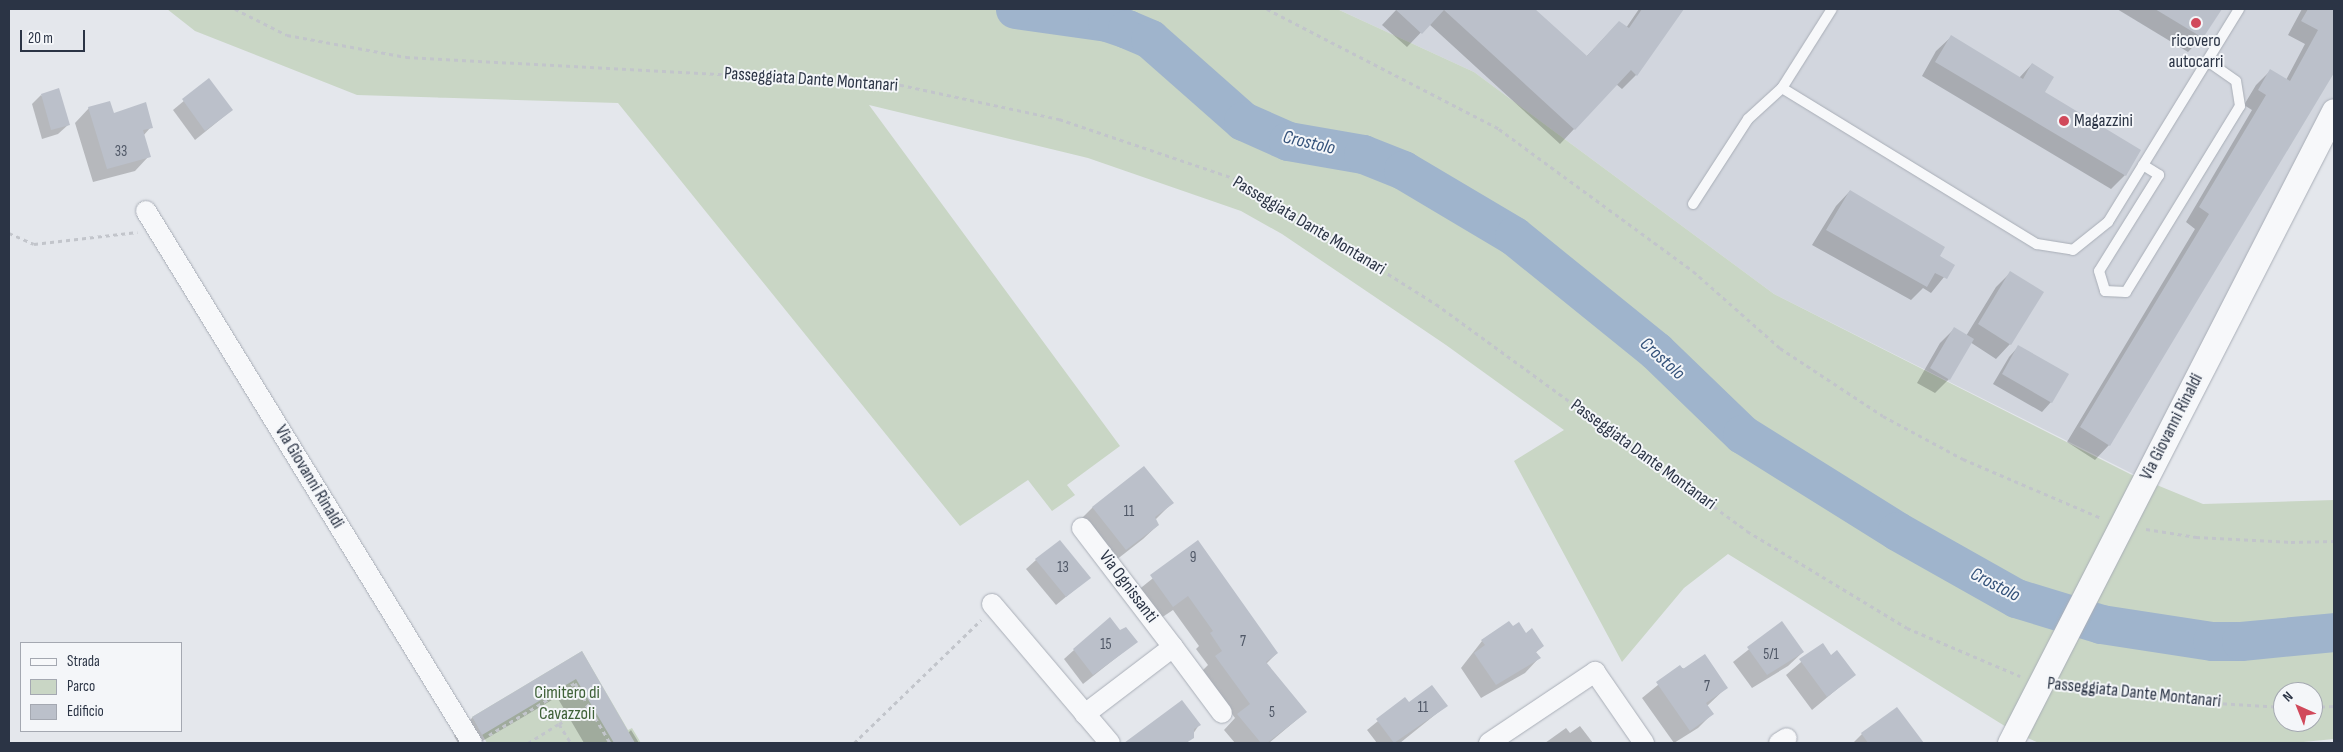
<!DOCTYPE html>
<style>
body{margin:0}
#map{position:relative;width:2343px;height:752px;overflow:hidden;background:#e4e7ec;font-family:"Sofia Sans Condensed",sans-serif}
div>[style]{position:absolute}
.built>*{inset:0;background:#d2d6de}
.green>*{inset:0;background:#c9d6c5}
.shadow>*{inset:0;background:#0003}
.river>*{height:39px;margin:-19.5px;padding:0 19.5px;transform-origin:19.5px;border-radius:19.5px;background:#9fb4cc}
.building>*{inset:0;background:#bbc0ca}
.path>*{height:3px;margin-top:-1.5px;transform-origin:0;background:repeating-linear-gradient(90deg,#c2c5cb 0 4px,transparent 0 8px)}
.roads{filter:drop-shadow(0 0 1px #a9aeb7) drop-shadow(0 0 1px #a9aeb7)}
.service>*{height:10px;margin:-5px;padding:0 5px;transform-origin:5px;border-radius:5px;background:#f7f8fa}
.minor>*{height:20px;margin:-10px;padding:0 10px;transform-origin:10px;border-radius:10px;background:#f7f8fa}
.tertiary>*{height:25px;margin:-12.5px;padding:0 12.5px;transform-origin:12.5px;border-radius:12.5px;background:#f7f8fa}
.dots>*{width:14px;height:14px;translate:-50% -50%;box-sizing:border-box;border:2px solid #f4f6f9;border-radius:50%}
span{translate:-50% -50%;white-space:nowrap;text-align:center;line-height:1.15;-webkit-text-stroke:4px #f4f6f9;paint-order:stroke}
.number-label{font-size:15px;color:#4f5766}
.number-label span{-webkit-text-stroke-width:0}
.poi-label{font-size:18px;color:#2b3445}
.left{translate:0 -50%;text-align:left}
.street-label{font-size:18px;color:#2b3445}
.park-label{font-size:18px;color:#3f6138}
.water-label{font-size:19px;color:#34527a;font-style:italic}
.frame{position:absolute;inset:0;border:10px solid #2b3445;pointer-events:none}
.legend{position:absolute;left:20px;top:642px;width:162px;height:90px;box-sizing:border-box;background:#f4f6f9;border:1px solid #a4a8b1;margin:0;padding:6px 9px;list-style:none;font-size:15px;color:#2b3445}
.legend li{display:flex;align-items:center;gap:10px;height:25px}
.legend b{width:25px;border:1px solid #a4a8b1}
.north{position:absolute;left:2273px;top:682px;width:50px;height:50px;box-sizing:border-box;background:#f4f6f9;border:1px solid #a4a8b1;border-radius:50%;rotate:316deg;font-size:14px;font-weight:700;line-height:20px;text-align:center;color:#2b3445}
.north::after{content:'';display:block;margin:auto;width:18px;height:22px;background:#d1495b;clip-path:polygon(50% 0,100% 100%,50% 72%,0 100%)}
.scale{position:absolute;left:20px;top:30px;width:65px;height:22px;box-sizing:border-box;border:2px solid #2b3445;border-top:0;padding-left:6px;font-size:15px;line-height:18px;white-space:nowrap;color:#2b3445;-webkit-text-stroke:4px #f4f6f9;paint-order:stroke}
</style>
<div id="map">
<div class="built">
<div style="clip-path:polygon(1337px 9px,2334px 9px,2334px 111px,2145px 480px,1774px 294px,1474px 72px)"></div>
</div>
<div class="green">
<div style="clip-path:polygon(evenodd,167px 9px,1337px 9px,1474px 72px,1774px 294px,2130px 474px,2203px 504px,2334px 500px,2334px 739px,2293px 743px,2039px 743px,2016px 733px,1728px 554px,1684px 588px,1622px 662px,1514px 461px,1564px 430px,1446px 345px,1282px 234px,1241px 211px,1088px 158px,869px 105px,1120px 446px,1067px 485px,1075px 495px,1052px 511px,1028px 480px,960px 526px,618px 103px,357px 95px,195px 31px,167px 9px,2283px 692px,2313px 692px,2313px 722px,2283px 722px,2283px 692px)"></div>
<div style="clip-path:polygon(582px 651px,628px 730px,632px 728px,641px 743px,487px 743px,472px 717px)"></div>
</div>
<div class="shadow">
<div style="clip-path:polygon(1397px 9px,1533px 9px,1586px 57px,1619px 22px,1626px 28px,1639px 9px,1682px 9px,1636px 75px,1622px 89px,1616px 84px,1560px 144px,1429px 24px,1407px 47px,1382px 25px)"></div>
<div style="clip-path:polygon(2117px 9px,2220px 9px,2202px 37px,2188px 52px)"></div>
<div style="clip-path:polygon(2302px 9px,2334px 9px,2334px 69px,2109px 445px,2095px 460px,2067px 442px,2195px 229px,2186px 222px,2252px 110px,2244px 105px,2256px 85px,2270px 71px,2286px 80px,2305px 44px,2288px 35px)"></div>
<div style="clip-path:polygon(1951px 37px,2019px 78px,2032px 64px,2043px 92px,2125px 175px,2111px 189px,1922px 76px,1936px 51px)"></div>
<div style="clip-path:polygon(209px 80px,232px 110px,195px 140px,173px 110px)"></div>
<div style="clip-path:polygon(41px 95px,68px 125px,58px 134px,42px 139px,32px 104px)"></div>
<div style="clip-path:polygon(89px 108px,151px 127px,143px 136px,149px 156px,135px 171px,93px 182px,75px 123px)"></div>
<div style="clip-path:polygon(1850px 191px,1953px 266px,1931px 293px,1923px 288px,1911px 300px,1812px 245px,1836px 206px)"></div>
<div style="clip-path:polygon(2010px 273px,2010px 344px,1996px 359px,1970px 342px,1949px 379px,1935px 393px,1917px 383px,1940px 343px,1954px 329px,1966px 336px,1996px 287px)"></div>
<div style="clip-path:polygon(2018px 347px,2051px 402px,2042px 412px,1993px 384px,2009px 357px)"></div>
<div style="clip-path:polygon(1172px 503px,1155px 520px,1158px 525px,1143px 539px,1111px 564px,1078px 522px,1093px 507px)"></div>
<div style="clip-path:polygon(1198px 542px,1277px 653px,1266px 664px,1306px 712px,1269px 743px,1235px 743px,1224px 730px,1235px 718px,1201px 672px,1208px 665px,1196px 649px,1199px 646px,1173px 610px,1158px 620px,1137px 591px)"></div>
<div style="clip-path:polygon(1036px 560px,1089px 578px,1056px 605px,1026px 569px)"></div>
<div style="clip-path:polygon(1782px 623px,1803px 652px,1788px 666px,1752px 688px,1733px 662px)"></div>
<div style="clip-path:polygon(1512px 628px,1543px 646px,1535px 653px,1539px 658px,1525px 673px,1481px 698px,1461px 668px,1482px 641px)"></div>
<div style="clip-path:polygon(1119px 632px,1136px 642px,1083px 684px,1064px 659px,1074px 650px)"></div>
<div style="clip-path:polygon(1822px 644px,1831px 656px,1854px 675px,1812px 710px,1786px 675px)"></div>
<div style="clip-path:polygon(581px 653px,628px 733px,631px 730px,639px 743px,584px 743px,557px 697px,479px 743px,458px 743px,454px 736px,472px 718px)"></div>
<div style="clip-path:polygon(1680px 667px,1727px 687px,1707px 706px,1712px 714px,1698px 728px,1674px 743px,1642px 698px)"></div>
<div style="clip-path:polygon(1405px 699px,1409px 704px,1446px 706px,1400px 743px,1377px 743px,1367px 730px)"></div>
<div style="clip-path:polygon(1897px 709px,1922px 743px,1853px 743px,1862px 734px)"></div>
<div style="clip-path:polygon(1199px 725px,1187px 743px,1128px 743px,1137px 735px)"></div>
<div style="clip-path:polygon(1580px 726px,1593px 743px,1545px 743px,1566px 728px,1570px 733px)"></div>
</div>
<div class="river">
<div style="left:1015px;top:9px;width:93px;rotate:8deg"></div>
<div style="left:1107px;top:22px;width:21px;rotate:19deg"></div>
<div style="left:1127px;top:29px;width:25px;rotate:23deg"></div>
<div style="left:1150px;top:39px;width:124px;rotate:41.4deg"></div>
<div style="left:1243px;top:121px;width:49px;rotate:24deg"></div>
<div style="left:1288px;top:141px;width:76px;rotate:9.8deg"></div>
<div style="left:1363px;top:154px;width:43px;rotate:21.8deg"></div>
<div style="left:1403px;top:170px;width:129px;rotate:30.7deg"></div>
<div style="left:1514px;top:236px;width:183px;rotate:39deg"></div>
<div style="left:1656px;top:351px;width:120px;rotate:44deg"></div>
<div style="left:1742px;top:434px;width:183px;rotate:32deg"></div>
<div style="left:1897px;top:531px;width:137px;rotate:29.4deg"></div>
<div style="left:2016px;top:598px;width:89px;rotate:17deg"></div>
<div style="left:2101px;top:624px;width:112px;rotate:8.7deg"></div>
<div style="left:2212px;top:641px;width:29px"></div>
<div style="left:2241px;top:641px;width:93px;rotate:-5.5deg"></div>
</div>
<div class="building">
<div style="clip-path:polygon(1395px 9px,1535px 9px,1587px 56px,1619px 21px,1629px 28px,1642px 9px,1684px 9px,1637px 76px,1631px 70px,1575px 130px,1444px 10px,1422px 34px)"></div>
<div style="clip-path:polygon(2155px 9px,2222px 9px,2203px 38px)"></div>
<div style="clip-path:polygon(2308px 9px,2334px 9px,2334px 73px,2110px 446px,2080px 427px,2209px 214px,2199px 207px,2266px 95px,2258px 90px,2270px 69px,2290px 81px,2318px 30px,2301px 21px)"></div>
<div style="clip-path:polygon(1951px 35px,2023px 79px,2032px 63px,2054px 77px,2045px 92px,2141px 150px,2126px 176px,1935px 62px)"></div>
<div style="clip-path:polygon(209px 78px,233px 110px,205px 131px,182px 99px)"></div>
<div style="clip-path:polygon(59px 88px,70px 125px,51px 130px,41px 94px)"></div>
<div style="clip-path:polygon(110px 101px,114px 113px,146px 102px,153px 128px,143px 130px,151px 157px,107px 169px,88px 107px)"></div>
<div style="clip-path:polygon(1850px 190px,1945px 247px,1940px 256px,1955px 265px,1947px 279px,1935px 273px,1927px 287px,1826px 230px)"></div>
<div style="clip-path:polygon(2010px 271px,2044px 292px,2011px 345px,1978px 324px)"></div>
<div style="clip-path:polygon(1954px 327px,1974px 339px,1950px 380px,1930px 368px)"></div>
<div style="clip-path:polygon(2018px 345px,2069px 374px,2052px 403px,2002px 374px)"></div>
<div style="clip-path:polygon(1144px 466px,1174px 503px,1155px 517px,1159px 525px,1126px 550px,1092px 507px)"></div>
<div style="clip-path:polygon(1060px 540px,1091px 578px,1066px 597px,1035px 559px)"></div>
<div style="clip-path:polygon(1198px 540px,1278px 653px,1266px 662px,1307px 712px,1267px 743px,1261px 743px,1237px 714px,1250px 704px,1215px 656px,1222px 651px,1210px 633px,1213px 631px,1188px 596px,1173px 607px,1150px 575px)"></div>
<div style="clip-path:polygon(1110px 617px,1120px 630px,1126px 627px,1138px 642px,1093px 675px,1073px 649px)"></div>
<div style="clip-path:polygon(1509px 621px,1513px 626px,1519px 622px,1526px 633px,1532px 628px,1544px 646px,1536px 652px,1541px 658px,1496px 685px,1474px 653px,1485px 645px,1481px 640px)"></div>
<div style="clip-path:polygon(1782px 621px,1804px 652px,1767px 675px,1747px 647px)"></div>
<div style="clip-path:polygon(1823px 643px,1831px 655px,1837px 650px,1856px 675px,1827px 697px,1799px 659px)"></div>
<div style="clip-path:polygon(582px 651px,635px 743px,614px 743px,576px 679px,482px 735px,472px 717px)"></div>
<div style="clip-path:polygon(1705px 654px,1728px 688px,1706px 703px,1714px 714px,1690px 731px,1656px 682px,1680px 665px,1683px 669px)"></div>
<div style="clip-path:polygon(1432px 685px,1448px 706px,1394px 743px,1376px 719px,1405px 697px,1409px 702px)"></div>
<div style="clip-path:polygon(1182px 700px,1201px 725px,1194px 729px,1194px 738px,1186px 743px,1124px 743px)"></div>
<div style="clip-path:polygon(1897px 707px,1924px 743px,1868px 743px,1861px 733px)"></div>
</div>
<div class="path">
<div style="left:235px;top:9px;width:58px;rotate:26.6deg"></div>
<div style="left:287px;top:35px;width:121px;rotate:10.5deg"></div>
<div style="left:406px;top:57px;width:487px;rotate:3.1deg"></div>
<div style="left:892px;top:83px;width:171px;rotate:12.2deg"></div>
<div style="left:1059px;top:119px;width:190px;rotate:18.7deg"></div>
<div style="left:1239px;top:180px;width:233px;rotate:32.2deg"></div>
<div style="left:1436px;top:304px;width:385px;rotate:36.1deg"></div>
<div style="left:1747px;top:531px;width:187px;rotate:31.2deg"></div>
<div style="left:1907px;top:628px;width:123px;rotate:23deg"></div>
<div style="left:1267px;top:9px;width:261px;rotate:27.3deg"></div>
<div style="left:1499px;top:129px;width:240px;rotate:36.2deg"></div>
<div style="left:1693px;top:271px;width:116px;rotate:41.5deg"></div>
<div style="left:1780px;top:348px;width:123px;rotate:33.4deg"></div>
<div style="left:1883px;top:416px;width:91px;rotate:28.3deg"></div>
<div style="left:1963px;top:459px;width:150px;rotate:23.1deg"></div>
<div style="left:9px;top:233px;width:27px;rotate:24deg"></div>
<div style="left:34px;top:244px;width:104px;rotate:-6.6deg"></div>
<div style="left:2146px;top:529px;width:51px;rotate:9.1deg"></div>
<div style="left:2196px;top:537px;width:95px;rotate:3deg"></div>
<div style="left:2291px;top:542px;width:43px;rotate:-1.3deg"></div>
<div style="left:2064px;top:689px;width:88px;rotate:6.6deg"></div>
<div style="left:2151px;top:699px;width:132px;rotate:3.5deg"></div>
<div style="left:2313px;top:707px;width:21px;rotate:-3deg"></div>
<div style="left:559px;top:724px;width:34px;rotate:-32deg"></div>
<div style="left:489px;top:735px;width:100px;rotate:-31.2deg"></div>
<div style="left:575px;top:683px;width:69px;rotate:59.7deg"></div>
<div style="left:528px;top:743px;width:36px;rotate:-32deg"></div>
<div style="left:559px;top:724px;width:22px;rotate:58deg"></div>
<div style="left:854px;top:743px;width:177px;rotate:-44.1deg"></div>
</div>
<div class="roads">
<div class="service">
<div style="left:1782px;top:88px;width:299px;rotate:31.5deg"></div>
<div style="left:2037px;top:244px;width:36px;rotate:9deg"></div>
<div style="left:2073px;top:250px;width:45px;rotate:-38.7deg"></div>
<div style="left:2108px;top:222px;width:250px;rotate:-58.4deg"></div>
<div style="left:2143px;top:165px;width:19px;rotate:32deg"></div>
<div style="left:2159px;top:175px;width:113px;rotate:122deg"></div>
<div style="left:2099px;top:271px;width:21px;rotate:73deg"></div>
<div style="left:2105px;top:291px;width:21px;rotate:3deg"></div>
<div style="left:2126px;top:292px;width:218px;rotate:-58.5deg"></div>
<div style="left:2240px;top:106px;width:25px;rotate:-99deg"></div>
<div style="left:2236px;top:81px;width:35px;rotate:-145deg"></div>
<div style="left:1693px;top:204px;width:101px;rotate:-57.1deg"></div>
<div style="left:1748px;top:119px;width:46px;rotate:-42.4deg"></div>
<div style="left:1782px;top:88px;width:93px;rotate:-57.7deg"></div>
</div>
<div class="minor">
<div style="left:146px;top:211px;width:624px;rotate:58.5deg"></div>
<div style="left:1082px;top:528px;width:150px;rotate:52.6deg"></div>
<div style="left:1173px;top:647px;width:111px;rotate:142.7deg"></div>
<div style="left:992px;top:604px;width:182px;rotate:49.7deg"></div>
<div style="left:1173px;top:647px;width:82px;rotate:53.4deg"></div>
<div style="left:1489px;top:743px;width:128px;rotate:-33.8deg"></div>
<div style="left:1595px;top:672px;width:86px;rotate:55.4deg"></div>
<div style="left:1779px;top:743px;width:9px;rotate:-32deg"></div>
</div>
<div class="tertiary">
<div style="left:2010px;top:743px;width:710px;rotate:-62.86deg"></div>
</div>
</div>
<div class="dots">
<div style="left:2196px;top:23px;background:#d1495b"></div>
<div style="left:2064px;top:121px;background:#d1495b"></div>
</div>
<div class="number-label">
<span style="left:121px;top:152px">33</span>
<span style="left:1129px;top:512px">11</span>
<span style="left:1193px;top:558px">9</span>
<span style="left:1063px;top:568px">13</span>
<span style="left:1243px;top:642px">7</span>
<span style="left:1106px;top:645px">15</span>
<span style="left:1771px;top:655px">5/1</span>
<span style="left:1707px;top:687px">7</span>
<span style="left:1423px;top:708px">11</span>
<span style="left:1272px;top:713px">5</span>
</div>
<div class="poi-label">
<span style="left:2196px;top:52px">ricovero<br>autocarri</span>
<span class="left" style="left:2074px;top:121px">Magazzini</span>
</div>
<div class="street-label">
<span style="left:811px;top:80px;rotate:4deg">Passeggiata Dante Montanari</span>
<span style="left:1309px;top:226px;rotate:31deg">Passeggiata Dante Montanari</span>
<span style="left:2172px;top:427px;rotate:-63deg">Via Giovanni Rinaldi</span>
<span style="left:1643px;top:455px;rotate:36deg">Passeggiata Dante Montanari</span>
<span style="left:309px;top:477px;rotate:59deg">Via Giovanni Rinaldi</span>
<span style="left:1128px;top:587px;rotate:53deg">Via Ognissanti</span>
<span style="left:2134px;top:693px;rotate:6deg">Passeggiata Dante Montanari</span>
</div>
<div class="park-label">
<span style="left:567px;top:704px">Cimitero di<br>Cavazzoli</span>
</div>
<div class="water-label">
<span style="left:1309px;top:143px;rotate:13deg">Crostolo</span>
<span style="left:1662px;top:359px;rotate:42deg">Crostolo</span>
<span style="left:1995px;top:585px;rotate:27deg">Crostolo</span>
</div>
<div class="frame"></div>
<ul class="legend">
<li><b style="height:6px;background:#f7f8fa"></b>Strada</li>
<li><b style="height:14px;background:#c9d6c5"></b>Parco</li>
<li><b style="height:14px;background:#bbc0ca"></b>Edificio</li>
</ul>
<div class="north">N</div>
<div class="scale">20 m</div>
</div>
